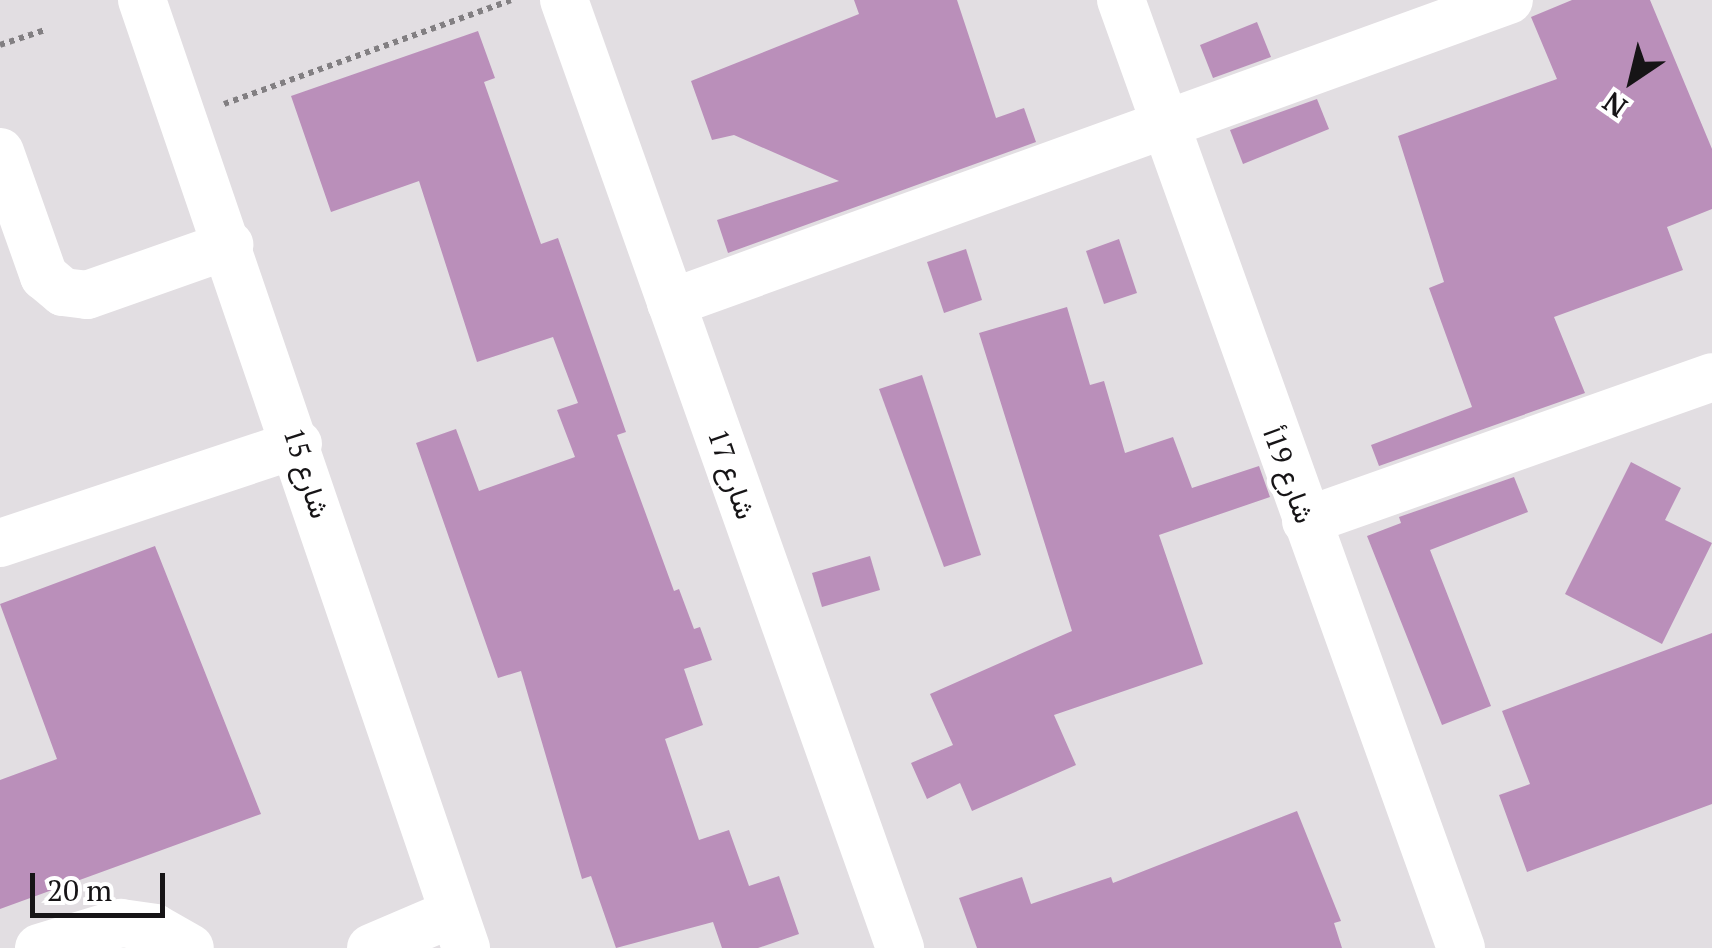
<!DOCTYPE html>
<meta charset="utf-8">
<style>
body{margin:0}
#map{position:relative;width:1712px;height:948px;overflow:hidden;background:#e2dee2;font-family:"PT Serif",Vazirmatn,serif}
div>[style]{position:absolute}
.building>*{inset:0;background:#ba8fba}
.path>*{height:6px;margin-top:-3px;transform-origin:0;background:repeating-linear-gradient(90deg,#827f82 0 5px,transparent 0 10px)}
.minor>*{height:48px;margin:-24px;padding:0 24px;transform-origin:24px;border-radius:24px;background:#fff}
span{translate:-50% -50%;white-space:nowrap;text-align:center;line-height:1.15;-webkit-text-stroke:9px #fff;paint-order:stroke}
.street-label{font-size:28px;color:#161416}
.north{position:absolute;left:1582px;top:30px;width:100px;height:100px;-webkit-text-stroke:8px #fff;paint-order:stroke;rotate:215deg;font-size:28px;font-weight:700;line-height:40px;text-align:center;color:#161416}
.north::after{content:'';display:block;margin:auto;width:35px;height:45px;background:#161416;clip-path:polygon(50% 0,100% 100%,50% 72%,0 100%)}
.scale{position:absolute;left:30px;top:873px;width:135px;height:45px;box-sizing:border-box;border:5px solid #161416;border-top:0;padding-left:12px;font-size:30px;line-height:35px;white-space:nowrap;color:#161416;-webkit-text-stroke:8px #fff;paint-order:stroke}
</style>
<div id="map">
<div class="building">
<div style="clip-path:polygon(854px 0,957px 0,996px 118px,1024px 108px,1036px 142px,728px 253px,717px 220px,839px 181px,734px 135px,712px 140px,691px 81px,859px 14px)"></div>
<div style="clip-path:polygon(1572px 0,1650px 0,1712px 149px,1712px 209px,1667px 227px,1683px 270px,1554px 317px,1585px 393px,1379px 466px,1371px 445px,1472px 407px,1429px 288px,1444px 282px,1398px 136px,1557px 79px,1531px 17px)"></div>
<div style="clip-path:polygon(1257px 22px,1271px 57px,1213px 78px,1200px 45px)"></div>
<div style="clip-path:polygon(478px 31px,495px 78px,484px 82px,541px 244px,558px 238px,626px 432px,617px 435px,674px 591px,679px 589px,694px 629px,700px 627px,712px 660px,684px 669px,703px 725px,665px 739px,699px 840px,729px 830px,749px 886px,779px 876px,799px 934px,758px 948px,722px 948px,713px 922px,616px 948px,591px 876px,582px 879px,521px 671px,498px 678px,416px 443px,456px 429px,479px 491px,575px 457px,557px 410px,578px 403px,553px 337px,477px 362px,419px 181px,331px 212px,291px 96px)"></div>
<div style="clip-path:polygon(1317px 99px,1329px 129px,1243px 164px,1230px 130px)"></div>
<div style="clip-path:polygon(1119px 239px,1137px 293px,1104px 304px,1086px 251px)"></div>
<div style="clip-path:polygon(966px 249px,982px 300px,944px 313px,927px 262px)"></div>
<div style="clip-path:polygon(1067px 307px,1090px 385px,1104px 381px,1125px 453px,1173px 437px,1192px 488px,1259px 466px,1270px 497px,1159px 535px,1203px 664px,1054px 715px,1076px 765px,972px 811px,960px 783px,927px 799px,911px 763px,953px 745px,930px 694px,1072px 631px,979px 333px)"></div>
<div style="clip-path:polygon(922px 375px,981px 555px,944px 567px,879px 389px)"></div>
<div style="clip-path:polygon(1631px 462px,1681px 488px,1665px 520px,1712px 543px,1662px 644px,1565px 594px)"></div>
<div style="clip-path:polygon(1514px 477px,1528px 512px,1430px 550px,1491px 706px,1442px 725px,1367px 536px,1401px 523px,1399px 517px)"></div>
<div style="clip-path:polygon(155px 546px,261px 814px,0 909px,0 780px,57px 759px,0 604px)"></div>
<div style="clip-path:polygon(870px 556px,880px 590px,822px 607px,812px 573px)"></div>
<div style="clip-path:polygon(1712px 633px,1712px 804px,1527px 872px,1499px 795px,1530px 784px,1502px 711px)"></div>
<div style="clip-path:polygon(1297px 811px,1341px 921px,1334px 923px,1342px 948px,977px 948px,959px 898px,1022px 877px,1031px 904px,1111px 877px,1113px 883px)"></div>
</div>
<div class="path">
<div style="left:0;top:45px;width:47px;rotate:-18.4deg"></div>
<div style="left:224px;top:104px;width:305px;rotate:-19.9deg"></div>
</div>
<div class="minor">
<div style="left:142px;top:0;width:1002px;rotate:71.13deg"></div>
<div style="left:564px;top:0;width:1006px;rotate:70.48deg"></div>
<div style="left:1121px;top:0;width:1007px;rotate:70.27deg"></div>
<div style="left:0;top:152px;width:132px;rotate:70.5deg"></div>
<div style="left:44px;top:276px;width:25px;rotate:40deg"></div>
<div style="left:63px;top:292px;width:24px;rotate:7deg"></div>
<div style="left:87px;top:295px;width:151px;rotate:-19.4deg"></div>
<div style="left:671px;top:303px;width:891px;rotate:-19.88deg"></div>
<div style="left:1306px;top:521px;width:431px;rotate:-19.5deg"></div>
<div style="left:0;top:543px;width:314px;rotate:-18.4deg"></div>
<div style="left:39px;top:948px;width:86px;rotate:-17deg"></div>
<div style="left:121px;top:923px;width:34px;rotate:8deg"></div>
<div style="left:155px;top:928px;width:40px;rotate:29.7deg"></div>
<div style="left:371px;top:948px;width:89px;rotate:-23.1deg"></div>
</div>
<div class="street-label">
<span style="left:307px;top:473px;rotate:72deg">شارع 15</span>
<span style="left:732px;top:474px;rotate:71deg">شارع 17</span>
<span style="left:1289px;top:475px;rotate:70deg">شارع 19أ</span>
</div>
<div class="north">N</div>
<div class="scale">20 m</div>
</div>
